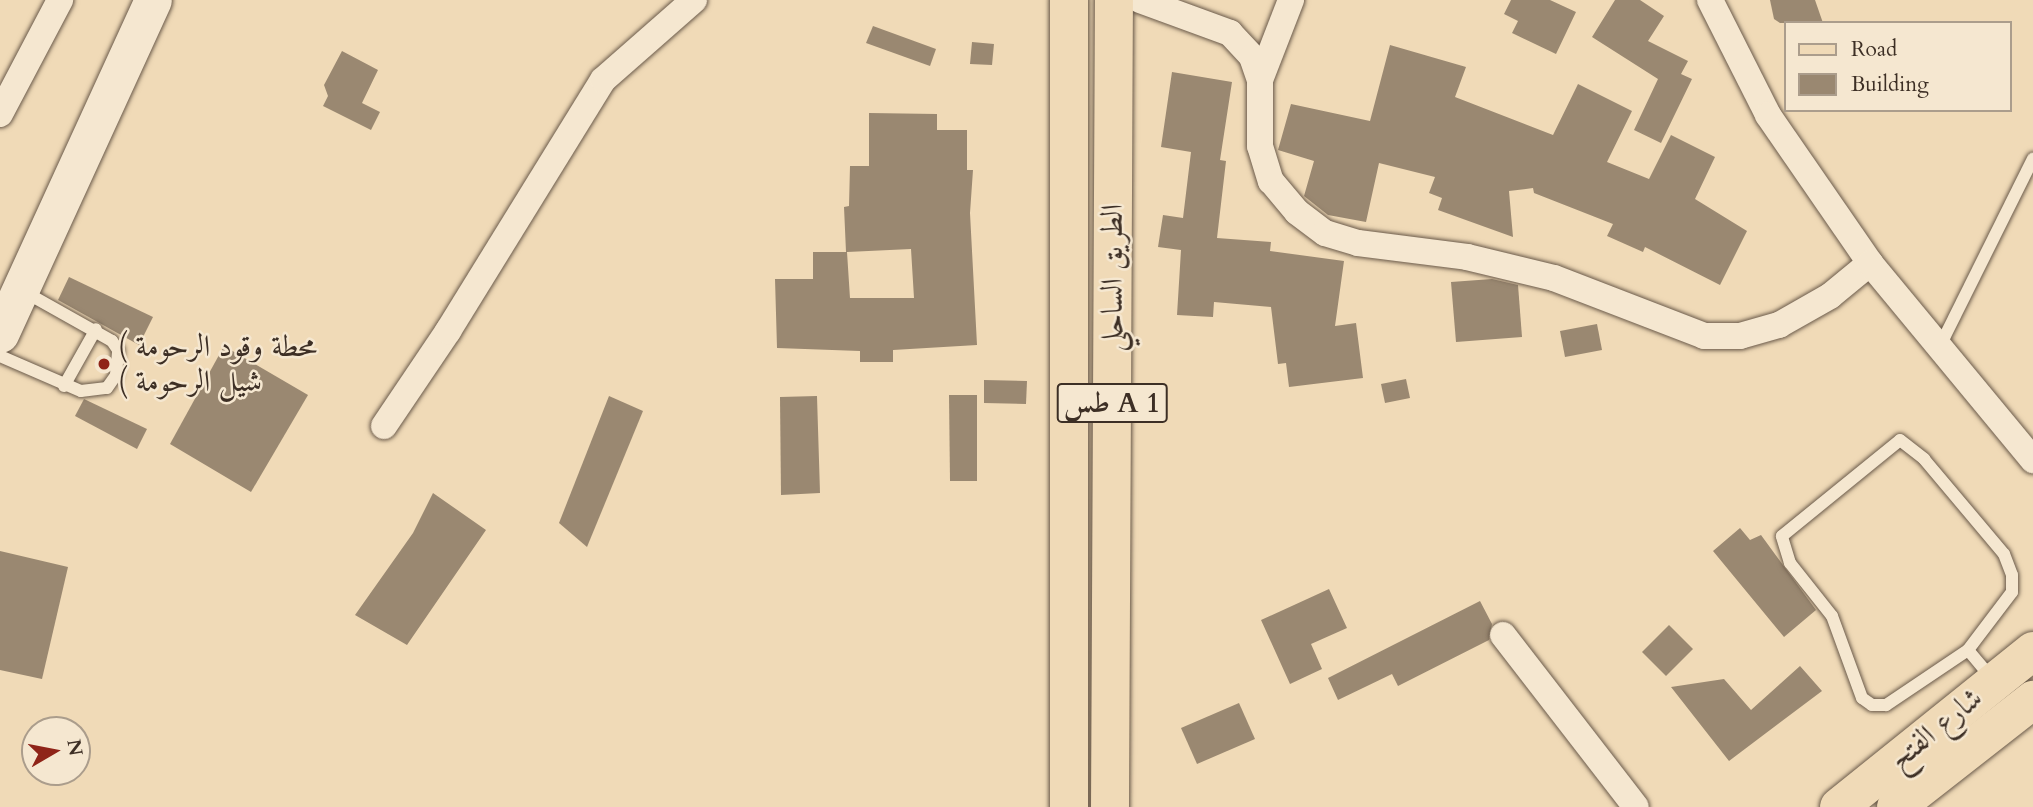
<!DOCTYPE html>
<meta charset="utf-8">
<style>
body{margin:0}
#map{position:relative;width:2033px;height:807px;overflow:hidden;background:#f0dab7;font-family:Cardo,Amiri,serif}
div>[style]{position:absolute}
.building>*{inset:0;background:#9a8871}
.roads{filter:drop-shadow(0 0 2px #6a5a4a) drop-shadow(0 0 2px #6a5a4a)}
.lane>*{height:12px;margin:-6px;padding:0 6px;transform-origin:6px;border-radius:6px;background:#f5e7d0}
.street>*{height:26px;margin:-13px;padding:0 13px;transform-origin:13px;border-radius:13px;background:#f5e7d0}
.secondary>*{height:37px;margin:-18.5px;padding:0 18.5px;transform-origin:18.5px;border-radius:18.5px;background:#f5e7d0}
.primary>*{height:38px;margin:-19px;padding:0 19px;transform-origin:19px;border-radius:19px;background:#f0dab7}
.highway>*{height:38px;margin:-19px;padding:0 19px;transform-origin:19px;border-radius:19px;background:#f0dab7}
.dots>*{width:19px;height:19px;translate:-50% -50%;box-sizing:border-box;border:4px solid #f5e7d0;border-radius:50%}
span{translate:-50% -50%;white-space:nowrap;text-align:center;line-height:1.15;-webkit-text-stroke:5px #f5e7d0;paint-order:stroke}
.shield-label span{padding:2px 5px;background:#f5e7d0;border:2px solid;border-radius:5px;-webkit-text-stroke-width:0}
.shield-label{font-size:28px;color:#3d2f25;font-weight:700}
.street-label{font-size:30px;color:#3d2f25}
.poi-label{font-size:30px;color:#3d2f25}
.left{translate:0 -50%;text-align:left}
.legend{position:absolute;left:1784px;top:21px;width:228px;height:91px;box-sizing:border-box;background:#f5e7d0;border:2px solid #ab9d8c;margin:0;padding:9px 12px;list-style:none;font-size:21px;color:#3d2f25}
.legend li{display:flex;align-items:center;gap:14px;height:35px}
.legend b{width:35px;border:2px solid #ab9d8c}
.north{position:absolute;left:21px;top:716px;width:70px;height:70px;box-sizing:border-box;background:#f5e7d0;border:2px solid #ab9d8c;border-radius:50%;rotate:80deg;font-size:19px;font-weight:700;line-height:28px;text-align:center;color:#3d2f25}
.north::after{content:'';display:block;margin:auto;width:24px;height:32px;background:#8f2418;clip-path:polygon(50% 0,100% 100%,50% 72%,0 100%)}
</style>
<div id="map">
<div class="building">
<div style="clip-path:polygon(1511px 0,1550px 0,1576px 12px,1556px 54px,1512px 33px,1518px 21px,1504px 14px)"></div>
<div style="clip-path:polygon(1615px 0,1640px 0,1664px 16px,1648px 41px,1688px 61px,1681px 74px,1692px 79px,1661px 143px,1634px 130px,1658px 79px,1592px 37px)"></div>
<div style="clip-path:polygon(1770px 0,1815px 0,1823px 23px,1780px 23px,1774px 19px)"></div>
<div style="clip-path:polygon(873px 26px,936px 49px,930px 66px,866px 43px)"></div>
<div style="clip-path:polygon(972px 42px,994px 44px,992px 65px,970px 64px)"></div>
<div style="clip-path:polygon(1390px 45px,1466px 67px,1455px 97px,1553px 135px,1578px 84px,1632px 111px,1607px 162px,1649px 179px,1671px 135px,1715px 157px,1695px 199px,1747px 231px,1720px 285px,1645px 247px,1643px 252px,1607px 236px,1613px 224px,1534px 193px,1533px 188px,1509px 191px,1513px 237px,1438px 210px,1442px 198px,1429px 193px,1435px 177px,1379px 163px,1366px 222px,1328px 215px,1304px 196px,1314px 161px,1278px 150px,1291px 104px,1370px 121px)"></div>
<div style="clip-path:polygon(342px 51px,378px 70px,362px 103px,380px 112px,371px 130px,323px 106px,328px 96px,324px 85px)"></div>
<div style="clip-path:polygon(1172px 72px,1232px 82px,1220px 160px,1226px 161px,1217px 238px,1271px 242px,1270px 251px,1344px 261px,1335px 326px,1356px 323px,1363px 378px,1289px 387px,1286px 363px,1278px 364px,1271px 307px,1214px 302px,1213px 317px,1177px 315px,1181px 250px,1158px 247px,1163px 215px,1183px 218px,1191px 152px,1161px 147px)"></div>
<div style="clip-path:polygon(evenodd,869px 113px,937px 114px,937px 130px,967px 130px,967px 170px,973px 170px,970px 213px,977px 345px,893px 350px,893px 362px,860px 362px,860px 351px,777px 348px,775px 279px,813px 279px,813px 252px,846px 252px,844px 207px,849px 206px,850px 166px,869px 166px,869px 113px,911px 249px,914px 298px,850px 298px,847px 252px,911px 249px)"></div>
<div style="clip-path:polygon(69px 277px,153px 317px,139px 345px,58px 300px)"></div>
<div style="clip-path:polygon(1492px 279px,1518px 285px,1522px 337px,1456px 342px,1451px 282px)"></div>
<div style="clip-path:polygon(1597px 324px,1602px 350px,1565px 357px,1560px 331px)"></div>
<div style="clip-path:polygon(224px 346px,308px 395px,251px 492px,170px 444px)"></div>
<div style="clip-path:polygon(1406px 379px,1410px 398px,1385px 403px,1381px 384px)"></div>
<div style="clip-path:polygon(984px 380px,1027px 381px,1026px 404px,984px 403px)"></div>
<div style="clip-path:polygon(949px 395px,977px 395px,977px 481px,950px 481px)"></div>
<div style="clip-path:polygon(609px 396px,643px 411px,587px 547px,559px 523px)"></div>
<div style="clip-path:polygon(817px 396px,820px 493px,781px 495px,780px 397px)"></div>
<div style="clip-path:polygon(84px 399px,147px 429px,137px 449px,75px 416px)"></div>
<div style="clip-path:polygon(433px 493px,486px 530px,407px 645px,355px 615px,413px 533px)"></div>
<div style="clip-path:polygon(1740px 528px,1750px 540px,1761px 535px,1816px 610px,1784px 637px,1713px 551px)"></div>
<div style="clip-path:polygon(0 551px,68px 567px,42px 679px,0 670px)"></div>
<div style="clip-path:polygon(1329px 589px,1347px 628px,1311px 644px,1322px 669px,1290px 684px,1261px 620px)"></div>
<div style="clip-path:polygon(1480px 601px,1492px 624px,1489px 640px,1398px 686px,1392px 674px,1338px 700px,1328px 678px)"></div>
<div style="clip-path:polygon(1669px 625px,1693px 649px,1666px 676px,1642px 652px)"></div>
<div style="clip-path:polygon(1800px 666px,1822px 691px,1729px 761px,1671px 687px,1724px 679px,1751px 710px)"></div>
<div style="clip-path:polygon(1239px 703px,1255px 739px,1197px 764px,1181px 728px)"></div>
</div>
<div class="roads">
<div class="lane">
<div style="left:1941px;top:344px;width:207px;rotate:-63.6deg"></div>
<div style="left:0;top:356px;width:88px;rotate:23.4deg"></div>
<div style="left:81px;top:391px;width:26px;rotate:-7deg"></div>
<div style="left:107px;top:388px;width:16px;rotate:-55deg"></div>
<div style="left:116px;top:375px;width:25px;rotate:-85deg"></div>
<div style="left:118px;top:350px;width:11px;rotate:-124deg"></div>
<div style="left:112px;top:341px;width:102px;rotate:-150.7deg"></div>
<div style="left:64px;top:386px;width:65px;rotate:-60.7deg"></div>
<div style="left:1900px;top:440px;width:31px;rotate:38deg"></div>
<div style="left:1924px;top:459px;width:124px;rotate:49.9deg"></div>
<div style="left:2004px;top:554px;width:22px;rotate:69deg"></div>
<div style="left:2012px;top:575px;width:17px;rotate:90deg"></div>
<div style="left:2012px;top:592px;width:73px;rotate:127.2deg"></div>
<div style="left:1968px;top:650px;width:99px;rotate:146.1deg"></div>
<div style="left:1886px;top:705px;width:14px;rotate:180deg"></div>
<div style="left:1872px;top:705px;width:12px;rotate:-145deg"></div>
<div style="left:1862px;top:698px;width:87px;rotate:-110.1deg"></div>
<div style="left:1832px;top:616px;width:68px;rotate:-128.4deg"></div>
<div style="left:1790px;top:563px;width:28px;rotate:-107deg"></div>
<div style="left:1782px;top:536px;width:152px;rotate:-39.1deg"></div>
<div style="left:1968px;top:650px;width:38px;rotate:50deg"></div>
</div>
<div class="street">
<div style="left:1140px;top:0;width:96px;rotate:20.1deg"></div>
<div style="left:1230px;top:33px;width:33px;rotate:47deg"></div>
<div style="left:1252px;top:57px;width:24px;rotate:71deg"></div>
<div style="left:1260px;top:80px;width:66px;rotate:90deg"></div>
<div style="left:1260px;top:146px;width:37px;rotate:73deg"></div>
<div style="left:1271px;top:181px;width:40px;rotate:50deg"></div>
<div style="left:1297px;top:212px;width:35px;rotate:37deg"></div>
<div style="left:1325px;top:233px;width:34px;rotate:17deg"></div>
<div style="left:1358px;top:243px;width:110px;rotate:7.3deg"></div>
<div style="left:1467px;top:257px;width:89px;rotate:13.6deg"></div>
<div style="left:1554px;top:278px;width:161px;rotate:21.1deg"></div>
<div style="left:1704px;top:336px;width:36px"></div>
<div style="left:1740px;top:336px;width:41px;rotate:-15.8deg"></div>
<div style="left:1779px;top:325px;width:59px;rotate:-29.6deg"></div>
<div style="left:1830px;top:296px;width:52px;rotate:-39.5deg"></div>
<div style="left:1710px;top:0;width:129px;rotate:63.2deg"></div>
<div style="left:1768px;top:115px;width:180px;rotate:55.4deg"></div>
<div style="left:1870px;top:263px;width:256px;rotate:50.4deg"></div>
<div style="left:1260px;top:80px;width:86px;rotate:-68.8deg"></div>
<div style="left:0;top:114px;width:129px;rotate:-62.2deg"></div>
<div style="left:384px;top:426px;width:115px;rotate:-56deg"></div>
<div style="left:448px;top:331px;width:295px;rotate:-58.3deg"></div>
<div style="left:603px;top:80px;width:121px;rotate:-41.3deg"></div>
<div style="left:1503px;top:635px;width:217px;rotate:52.3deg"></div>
</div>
<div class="secondary">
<div style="left:0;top:334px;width:367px;rotate:-65.4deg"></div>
</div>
<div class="primary">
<div style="left:1839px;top:807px;width:249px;rotate:-38.8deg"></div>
<div style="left:1896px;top:807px;width:174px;rotate:-38deg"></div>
</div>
<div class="highway">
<div style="left:1069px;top:0;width:807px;rotate:90deg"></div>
<div style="left:1110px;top:807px;width:807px;rotate:-89.72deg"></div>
</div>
</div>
<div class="dots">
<div style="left:104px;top:364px;background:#8f2418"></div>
</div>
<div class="shield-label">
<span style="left:1112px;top:403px">طس A 1</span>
</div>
<div class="street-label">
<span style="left:1113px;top:278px;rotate:-90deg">الطريق الساحلي</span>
<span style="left:1936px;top:729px;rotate:-39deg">شارع الفتح</span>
</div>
<div class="poi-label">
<span class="left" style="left:118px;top:364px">( محطة وقود الرحومة<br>( شيل الرحومة</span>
</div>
<ul class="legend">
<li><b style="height:9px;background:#f0dab7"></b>Road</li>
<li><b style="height:19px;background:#9a8871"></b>Building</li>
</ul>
<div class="north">N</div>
</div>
